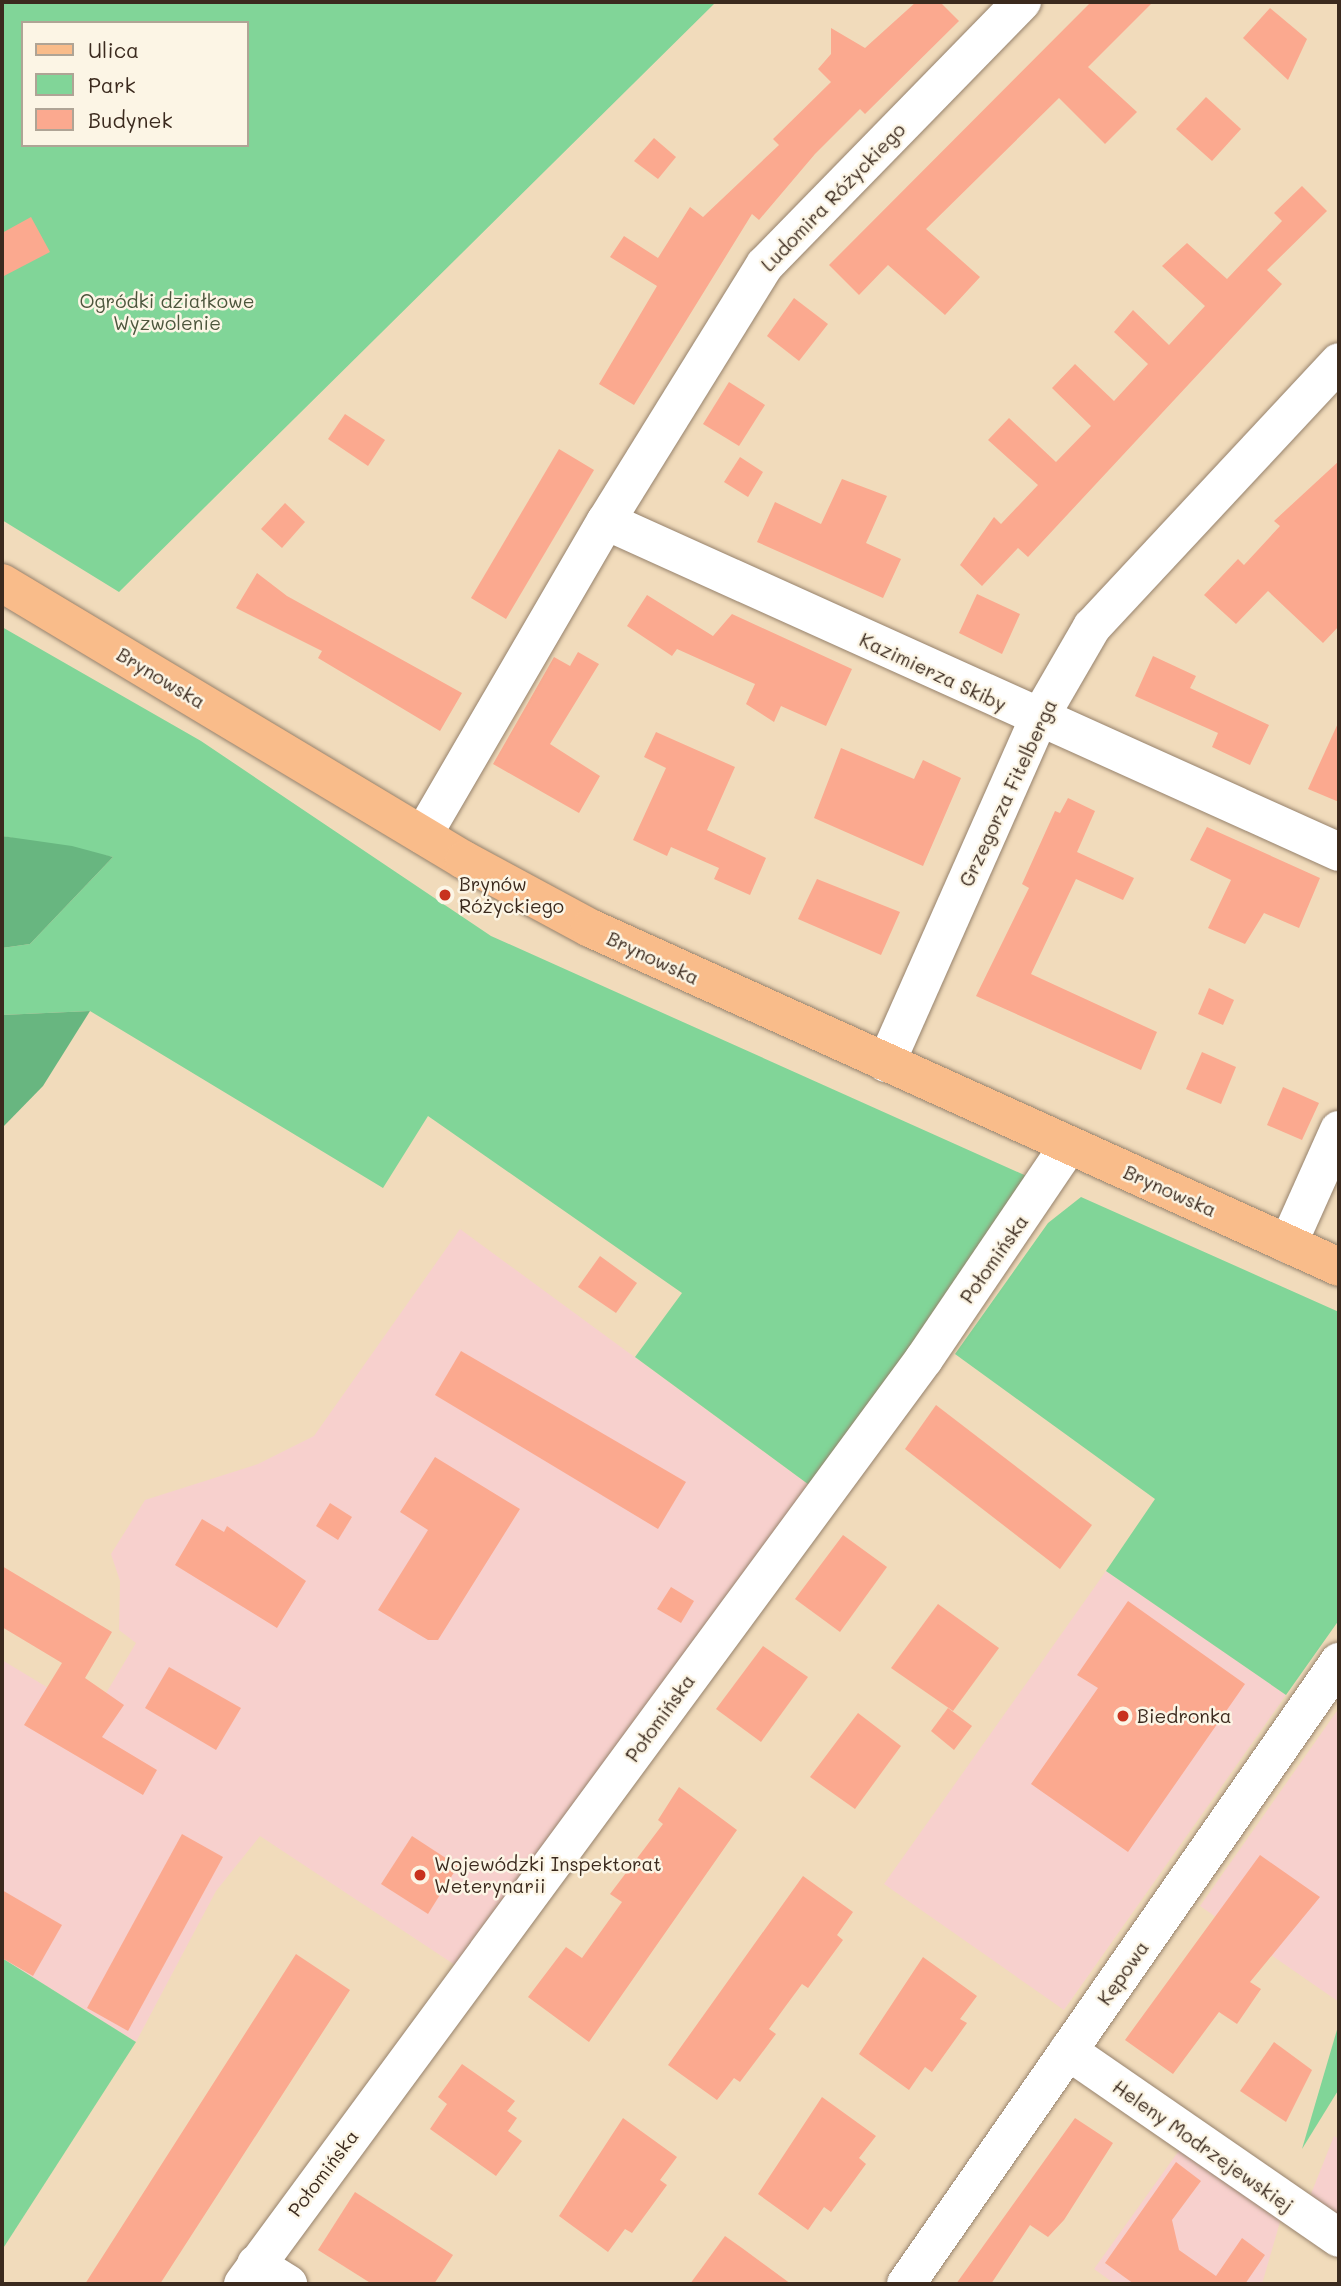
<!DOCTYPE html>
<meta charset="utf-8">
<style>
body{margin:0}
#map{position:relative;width:1341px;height:2286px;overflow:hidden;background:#f1dbbb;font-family:Mali,sans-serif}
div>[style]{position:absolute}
.built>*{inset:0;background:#f7d0cd}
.green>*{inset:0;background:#81d598}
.forest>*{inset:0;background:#68b680}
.building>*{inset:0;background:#fba98f}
.roads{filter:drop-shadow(0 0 2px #96826c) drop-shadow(0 0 2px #96826c)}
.minor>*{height:38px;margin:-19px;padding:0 19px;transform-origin:19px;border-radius:19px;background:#fff}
.major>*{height:38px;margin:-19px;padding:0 19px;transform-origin:19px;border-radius:19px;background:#f9bc8a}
.dots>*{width:19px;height:19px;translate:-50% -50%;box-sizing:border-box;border:4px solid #fcf5e5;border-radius:50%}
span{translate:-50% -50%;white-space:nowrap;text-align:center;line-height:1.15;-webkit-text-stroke:5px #fcf5e5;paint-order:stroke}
.street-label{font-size:19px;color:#3b2a1e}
.park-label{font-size:19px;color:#4c553c}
.poi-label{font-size:19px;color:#3b2a1e}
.left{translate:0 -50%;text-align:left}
.frame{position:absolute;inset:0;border:4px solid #3b2a1e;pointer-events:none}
.legend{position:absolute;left:21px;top:21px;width:228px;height:126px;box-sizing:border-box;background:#fcf5e5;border:2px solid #afa495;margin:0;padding:9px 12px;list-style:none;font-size:21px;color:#3b2a1e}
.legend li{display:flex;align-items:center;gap:14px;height:35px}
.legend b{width:35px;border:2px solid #afa495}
</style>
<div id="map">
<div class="built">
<div style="clip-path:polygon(460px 1229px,816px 1490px,455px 1965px,260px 1836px,216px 1891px,136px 2042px,2px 1958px,2px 1660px,93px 1715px,136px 1643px,119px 1630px,120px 1581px,111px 1554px,145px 1500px,258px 1464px,314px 1436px)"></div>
<div style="clip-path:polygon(1106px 1571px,1286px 1695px,1064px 2010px,884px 1884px)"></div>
<div style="clip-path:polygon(1339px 1708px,1339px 2002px,1200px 1906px)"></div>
<div style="clip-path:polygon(1334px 2136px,1339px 2139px,1339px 2222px,1309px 2199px)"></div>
<div style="clip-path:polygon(1183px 2145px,1282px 2215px,1262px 2284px,1115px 2284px,1094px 2269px)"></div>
</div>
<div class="green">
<div style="clip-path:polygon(evenodd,2px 2px,716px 2px,119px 592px,2px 520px,2px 2px,23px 23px,247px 23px,247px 145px,23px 145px,23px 23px)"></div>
<div style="clip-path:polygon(2px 627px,201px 741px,491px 936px,1031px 1178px,816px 1490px,635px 1357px,682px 1293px,428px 1116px,383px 1188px,90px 1011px,2px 1015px,2px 948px,30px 944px,113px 857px,2px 836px)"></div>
<div style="clip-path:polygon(1081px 1197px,1339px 1312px,1339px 1620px,1286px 1695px,1106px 1571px,1155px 1499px,955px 1354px,1048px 1223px)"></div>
<div style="clip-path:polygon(2px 1958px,136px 2042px,2px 2250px)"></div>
<div style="clip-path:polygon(1339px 2023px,1339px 2089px,1302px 2149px)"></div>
</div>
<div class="forest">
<div style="clip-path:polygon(2px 836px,72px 846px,113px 857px,30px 944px,2px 948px)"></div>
<div style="clip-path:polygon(90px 1011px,43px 1086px,2px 1128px,2px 1015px)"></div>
</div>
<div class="building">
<div style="clip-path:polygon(916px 2px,940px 2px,959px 21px,865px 114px,860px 109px,815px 154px,759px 220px,752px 214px,634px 405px,599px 384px,657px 286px,610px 257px,624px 236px,658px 258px,690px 207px,703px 217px,779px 145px,773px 139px,831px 82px,818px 69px,831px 54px,831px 28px,865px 48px)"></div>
<div style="clip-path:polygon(1091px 2px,1153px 2px,1088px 67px,1137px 112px,1105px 144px,1059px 98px,926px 229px,980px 277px,945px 315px,888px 265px,859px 295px,829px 265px)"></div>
<div style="clip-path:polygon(1270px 8px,1307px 39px,1288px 80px,1243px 38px)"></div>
<div style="clip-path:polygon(1206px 97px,1241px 129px,1212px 161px,1176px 129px)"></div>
<div style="clip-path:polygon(654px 138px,676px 157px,658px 179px,634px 161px)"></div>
<div style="clip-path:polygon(1302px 186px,1327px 211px,1267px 270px,1282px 284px,1028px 557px,1018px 548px,982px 586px,960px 565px,994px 517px,1001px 524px,1038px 485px,988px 440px,1009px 418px,1056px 462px,1091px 426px,1052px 388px,1075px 364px,1114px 401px,1148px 364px,1114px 332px,1133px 310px,1169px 345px,1205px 306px,1162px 266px,1187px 243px,1227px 279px,1282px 221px,1274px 213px)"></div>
<div style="clip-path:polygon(31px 217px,50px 252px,2px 277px,2px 233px)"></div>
<div style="clip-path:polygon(794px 298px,828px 324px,799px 361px,767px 336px)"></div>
<div style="clip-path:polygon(729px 382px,765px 405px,739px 446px,703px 424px)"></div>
<div style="clip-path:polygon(345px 414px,385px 440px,368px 466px,328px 439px)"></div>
<div style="clip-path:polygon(559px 449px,594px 470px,506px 619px,471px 598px)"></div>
<div style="clip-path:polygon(740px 457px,763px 472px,748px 497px,724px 482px)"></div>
<div style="clip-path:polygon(1339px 461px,1339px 626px,1323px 643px,1268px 591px,1236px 624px,1204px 595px,1238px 559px,1244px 565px,1280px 526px,1274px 521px)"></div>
<div style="clip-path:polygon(842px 479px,887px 496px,866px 543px,901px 559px,883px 598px,757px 542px,775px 502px,821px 524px)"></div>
<div style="clip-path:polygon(285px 503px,305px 522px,282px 548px,261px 529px)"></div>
<div style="clip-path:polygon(257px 573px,287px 596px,462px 693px,440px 731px,318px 658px,322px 651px,236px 608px)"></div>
<div style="clip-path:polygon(977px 594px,1020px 614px,1002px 654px,959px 633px)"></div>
<div style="clip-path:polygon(647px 595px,713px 636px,732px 614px,852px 669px,826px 726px,781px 706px,774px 722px,746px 704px,755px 684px,677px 649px,672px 656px,627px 626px)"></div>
<div style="clip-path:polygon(578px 652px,599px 664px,550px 744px,600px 776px,579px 813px,493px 764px,554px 657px,570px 666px)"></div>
<div style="clip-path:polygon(1153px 656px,1196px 676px,1190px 688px,1269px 725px,1250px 765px,1212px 747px,1218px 733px,1135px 696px)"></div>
<div style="clip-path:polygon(1339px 721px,1339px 802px,1308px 789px)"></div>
<div style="clip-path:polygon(656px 732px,735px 767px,707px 830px,766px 858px,750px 895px,714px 879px,719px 868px,671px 847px,667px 856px,633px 840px,666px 768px,644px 757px)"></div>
<div style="clip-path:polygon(841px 748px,914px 779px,923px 760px,961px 778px,923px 866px,814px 818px)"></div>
<div style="clip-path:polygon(1068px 798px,1095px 811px,1077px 852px,1134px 878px,1123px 900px,1076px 879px,1031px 974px,1157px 1032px,1141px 1070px,976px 996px,1029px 888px,1022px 884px,1055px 811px,1060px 813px)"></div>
<div style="clip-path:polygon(1207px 827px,1320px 878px,1299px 928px,1264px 913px,1245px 944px,1208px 928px,1231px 880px,1190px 860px)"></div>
<div style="clip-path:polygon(817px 879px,900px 912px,881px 955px,798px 919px)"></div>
<div style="clip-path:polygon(1209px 988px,1234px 1000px,1223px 1025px,1198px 1014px)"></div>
<div style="clip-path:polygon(1202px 1052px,1236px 1067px,1221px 1104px,1186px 1089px)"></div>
<div style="clip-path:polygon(1283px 1087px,1319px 1103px,1302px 1140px,1267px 1125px)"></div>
<div style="clip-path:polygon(600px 1256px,637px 1283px,616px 1313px,578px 1287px)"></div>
<div style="clip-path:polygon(461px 1351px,686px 1482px,658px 1529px,435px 1395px)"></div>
<div style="clip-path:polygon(936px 1405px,1092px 1525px,1060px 1569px,905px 1449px)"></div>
<div style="clip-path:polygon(435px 1457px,520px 1509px,438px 1640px,428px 1640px,378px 1610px,428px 1530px,400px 1512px)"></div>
<div style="clip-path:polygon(330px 1503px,352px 1517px,338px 1540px,316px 1526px)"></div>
<div style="clip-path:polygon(202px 1519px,224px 1532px,227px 1526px,306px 1581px,277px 1628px,175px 1565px)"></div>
<div style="clip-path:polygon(843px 1535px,887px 1567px,840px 1632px,795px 1599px)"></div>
<div style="clip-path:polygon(2px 1566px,112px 1632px,85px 1678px,124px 1705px,102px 1737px,157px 1770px,143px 1795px,24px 1725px,62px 1663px,2px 1627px)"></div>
<div style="clip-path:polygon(671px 1587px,694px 1601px,681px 1623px,657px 1609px)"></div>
<div style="clip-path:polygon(1128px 1601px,1245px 1684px,1128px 1852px,1031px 1784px,1098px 1688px,1077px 1675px)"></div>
<div style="clip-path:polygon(938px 1604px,999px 1648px,953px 1711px,891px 1668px)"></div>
<div style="clip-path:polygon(763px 1646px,808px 1677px,761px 1742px,716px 1709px)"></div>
<div style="clip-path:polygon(169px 1667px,241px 1708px,216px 1750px,145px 1708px)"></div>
<div style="clip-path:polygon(948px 1708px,972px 1726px,954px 1750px,931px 1731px)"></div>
<div style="clip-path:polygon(858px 1713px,901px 1746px,855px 1809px,810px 1777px)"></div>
<div style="clip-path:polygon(679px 1787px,737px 1830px,589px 2042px,528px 1997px,566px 1947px,582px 1958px,622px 1902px,610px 1894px,663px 1824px,658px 1820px)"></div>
<div style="clip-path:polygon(182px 1834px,223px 1857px,128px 2031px,87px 2008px)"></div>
<div style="clip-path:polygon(412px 1836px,458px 1866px,428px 1914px,381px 1884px)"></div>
<div style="clip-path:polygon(1260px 1855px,1320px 1897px,1250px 1982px,1261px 1989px,1237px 2024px,1219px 2012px,1173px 2074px,1125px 2040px)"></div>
<div style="clip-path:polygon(803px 1876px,853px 1912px,837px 1935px,843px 1940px,808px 1988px,802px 1984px,785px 2007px,769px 2029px,776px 2034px,740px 2082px,734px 2078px,717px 2100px,668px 2065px)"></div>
<div style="clip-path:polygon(2px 1890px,62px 1925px,33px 1976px,2px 1958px)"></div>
<div style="clip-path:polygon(296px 1954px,350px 1990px,326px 2027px,160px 2284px,85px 2284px)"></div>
<div style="clip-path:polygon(923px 1957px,977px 1996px,960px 2019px,967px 2023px,932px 2072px,925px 2067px,909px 2090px,859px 2054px)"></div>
<div style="clip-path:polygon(1274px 2042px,1312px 2070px,1286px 2122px,1240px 2091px)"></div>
<div style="clip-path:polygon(462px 2064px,515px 2101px,507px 2111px,517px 2118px,508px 2131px,522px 2141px,496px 2176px,430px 2129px,447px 2104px,438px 2097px)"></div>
<div style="clip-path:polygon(822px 2097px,876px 2136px,859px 2158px,866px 2164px,831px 2212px,824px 2207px,808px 2230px,758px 2194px)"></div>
<div style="clip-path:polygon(623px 2118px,677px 2157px,660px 2180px,667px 2185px,632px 2233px,625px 2229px,608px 2252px,559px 2216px)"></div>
<div style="clip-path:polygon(1075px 2118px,1113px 2143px,1064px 2220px,1048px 2237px,1030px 2225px,991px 2284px,956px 2284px)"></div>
<div style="clip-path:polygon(1176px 2162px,1201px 2181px,1172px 2220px,1179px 2250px,1216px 2276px,1242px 2238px,1265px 2255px,1245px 2284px,1134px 2284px,1105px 2263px)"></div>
<div style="clip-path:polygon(355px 2192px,453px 2255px,434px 2284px,372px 2284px,318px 2250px)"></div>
<div style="clip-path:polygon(725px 2236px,742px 2248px,791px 2284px,690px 2284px)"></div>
</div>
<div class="roads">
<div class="minor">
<div style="left:606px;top:521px;width:804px;rotate:24.3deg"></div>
<div style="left:423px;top:835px;width:363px;rotate:-59.8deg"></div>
<div style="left:606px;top:521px;width:301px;rotate:-58.2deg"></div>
<div style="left:765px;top:265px;width:368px;rotate:-45.7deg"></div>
<div style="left:886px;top:1063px;width:375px;rotate:-66.1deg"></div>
<div style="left:1038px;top:720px;width:108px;rotate:-59.9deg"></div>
<div style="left:1092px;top:627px;width:362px;rotate:-47deg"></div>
<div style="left:1288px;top:1244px;width:125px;rotate:-65.9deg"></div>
<div style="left:1068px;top:2051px;width:329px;rotate:34.6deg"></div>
<div style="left:256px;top:2264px;width:38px;rotate:32deg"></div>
<div style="left:243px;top:2284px;width:1149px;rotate:-53.64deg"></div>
<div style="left:924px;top:1359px;width:258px;rotate:-55.9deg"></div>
<div style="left:906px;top:2284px;width:758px;rotate:-55.16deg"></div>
</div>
<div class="major">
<div style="left:2px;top:583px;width:539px;rotate:30.95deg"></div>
<div style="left:464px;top:860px;width:143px;rotate:28.4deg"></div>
<div style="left:590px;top:928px;width:822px;rotate:24.35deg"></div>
</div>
</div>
<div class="dots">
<div style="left:445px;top:895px;background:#c8321e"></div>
<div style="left:1123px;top:1716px;background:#c8321e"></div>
<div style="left:420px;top:1875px;background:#c8321e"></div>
</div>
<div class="street-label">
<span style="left:833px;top:197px;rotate:-46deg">Ludomira Różyckiego</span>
<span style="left:933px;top:672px;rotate:25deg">Kazimierza Skiby</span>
<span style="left:161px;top:678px;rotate:31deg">Brynowska</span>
<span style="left:1008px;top:793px;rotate:-65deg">Grzegorza Fitelberga</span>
<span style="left:653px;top:958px;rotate:25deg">Brynowska</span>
<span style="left:1170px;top:1191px;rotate:24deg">Brynowska</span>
<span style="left:994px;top:1259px;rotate:-55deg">Połomińska</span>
<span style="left:660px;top:1718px;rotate:-54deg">Połomińska</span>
<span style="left:1123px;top:1973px;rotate:-55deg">Kępowa</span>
<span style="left:1203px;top:2146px;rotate:35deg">Heleny Modrzejewskiej</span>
<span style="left:323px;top:2173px;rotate:-53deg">Połomińska</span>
</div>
<div class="park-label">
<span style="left:167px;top:312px">Ogródki działkowe<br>Wyzwolenie</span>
</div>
<div class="poi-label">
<span class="left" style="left:459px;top:895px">Brynów<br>Różyckiego</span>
<span class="left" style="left:1137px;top:1716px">Biedronka</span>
<span class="left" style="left:434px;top:1875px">Wojewódzki Inspektorat<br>Weterynarii</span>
</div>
<div class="frame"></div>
<ul class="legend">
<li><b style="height:9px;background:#f9bc8a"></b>Ulica</li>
<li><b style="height:19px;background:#81d598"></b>Park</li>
<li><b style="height:19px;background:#fba98f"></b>Budynek</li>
</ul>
</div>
